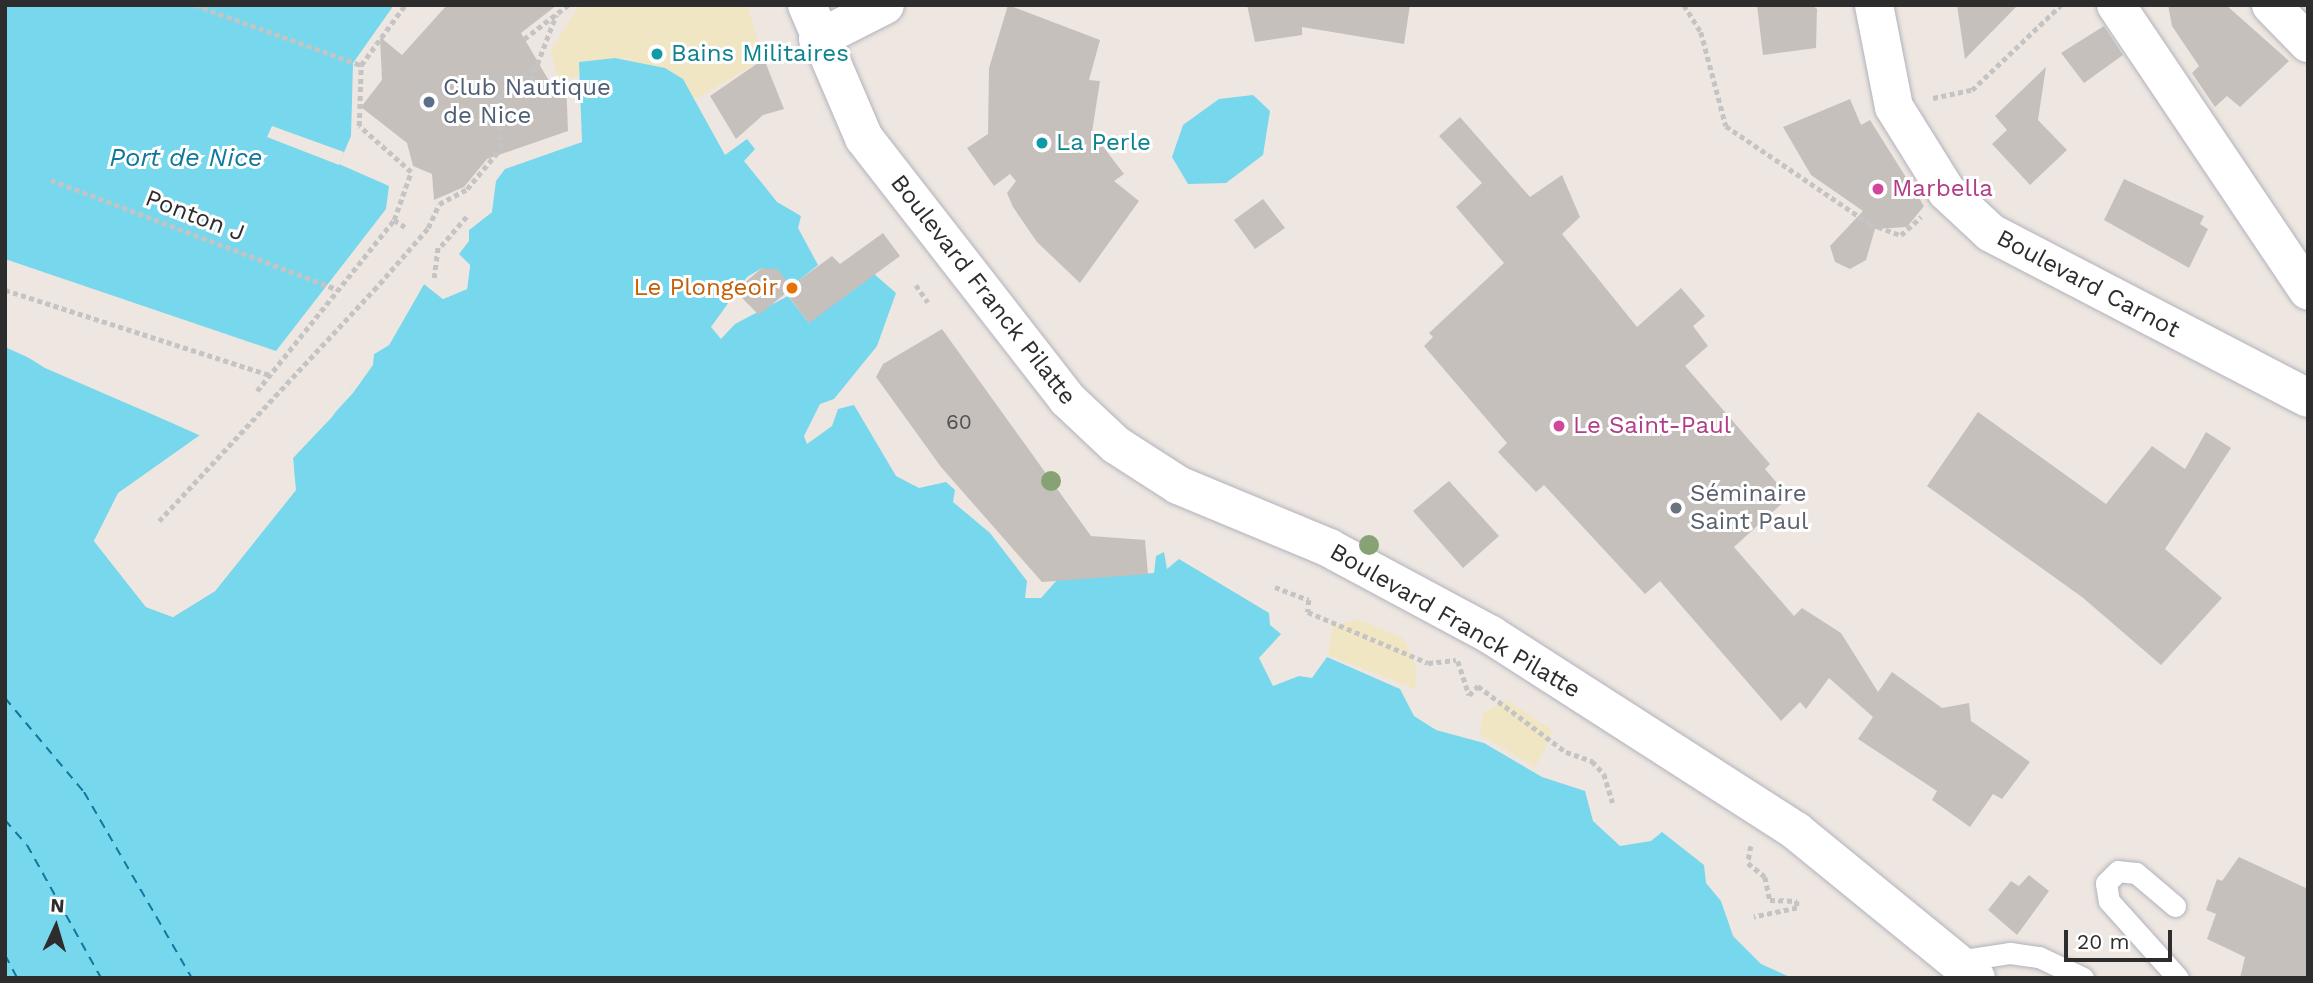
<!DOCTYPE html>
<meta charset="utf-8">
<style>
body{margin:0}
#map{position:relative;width:2313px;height:983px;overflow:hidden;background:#eee6e0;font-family:"Work Sans",sans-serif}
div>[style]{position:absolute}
.sand>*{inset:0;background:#f1e6c4}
.water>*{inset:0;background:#76d7ed}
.pier>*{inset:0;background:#eee6e0}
.ferry>*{height:2px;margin-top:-1px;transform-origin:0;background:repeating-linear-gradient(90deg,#10789d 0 9px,transparent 0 16px)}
.building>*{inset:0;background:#c6c0bc}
.path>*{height:4.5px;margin-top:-2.25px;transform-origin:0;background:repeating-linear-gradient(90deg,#c4c4c4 0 5px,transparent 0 8.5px)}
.roads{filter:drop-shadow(0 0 2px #b0b3bd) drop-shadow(0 0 2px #b0b3bd)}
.service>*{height:21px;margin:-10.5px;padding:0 10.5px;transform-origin:10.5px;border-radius:10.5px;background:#fff}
.minor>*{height:38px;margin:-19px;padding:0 19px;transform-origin:19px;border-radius:19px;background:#fff}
.tertiary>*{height:38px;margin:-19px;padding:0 19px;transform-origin:19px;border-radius:19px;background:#fff}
.secondary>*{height:38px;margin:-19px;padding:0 19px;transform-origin:19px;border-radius:19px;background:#fff}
.trees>*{width:20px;height:20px;margin:-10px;border-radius:50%;background:#87a274}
.dots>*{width:19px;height:19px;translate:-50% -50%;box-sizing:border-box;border:4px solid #fff;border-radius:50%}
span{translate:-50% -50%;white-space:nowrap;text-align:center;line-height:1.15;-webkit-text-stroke:6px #fff;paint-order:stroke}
.number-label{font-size:21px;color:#535251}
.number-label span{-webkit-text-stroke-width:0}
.culture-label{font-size:24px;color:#0d838f}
.left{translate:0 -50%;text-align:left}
.service-label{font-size:24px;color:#4e5e75}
.hotel-label{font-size:24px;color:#b23c85}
.street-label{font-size:24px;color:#2d2d2d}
.food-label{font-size:24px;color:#c56008}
.right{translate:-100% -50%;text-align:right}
.worship-label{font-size:24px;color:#5b616d}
.water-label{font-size:26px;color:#10789d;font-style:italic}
.frame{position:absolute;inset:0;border:7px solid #2d2d2d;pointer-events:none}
.north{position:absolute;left:21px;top:892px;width:70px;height:70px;-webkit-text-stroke:5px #fff;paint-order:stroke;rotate:4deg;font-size:19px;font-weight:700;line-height:28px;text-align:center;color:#2d2d2d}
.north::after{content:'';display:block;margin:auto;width:24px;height:32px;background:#2d2d2d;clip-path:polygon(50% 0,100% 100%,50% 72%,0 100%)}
.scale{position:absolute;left:2064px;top:930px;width:108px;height:32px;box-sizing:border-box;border:4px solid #2d2d2d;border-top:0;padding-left:9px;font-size:21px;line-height:24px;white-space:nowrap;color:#2d2d2d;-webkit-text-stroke:5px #fff;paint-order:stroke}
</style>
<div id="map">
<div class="sand">
<div style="clip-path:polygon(579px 5px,747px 5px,764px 59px,696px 99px,627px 58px,579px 62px,580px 75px,559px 83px,551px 51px)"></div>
<div style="clip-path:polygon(1358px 619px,1403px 638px,1416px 666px,1415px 689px,1328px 655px,1333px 626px)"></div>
<div style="clip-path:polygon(1507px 700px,1553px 731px,1535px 767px,1480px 735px,1483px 713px)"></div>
</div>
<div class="water">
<div style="clip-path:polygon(5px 5px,394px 5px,353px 63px,351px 136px,339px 164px,389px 186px,386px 209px,276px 351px,5px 259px)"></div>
<div style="clip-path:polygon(615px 58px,665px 68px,683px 79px,725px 155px,747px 139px,755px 149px,744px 161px,777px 202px,801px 216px,798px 228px,818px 265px,793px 285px,762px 268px,747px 277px,711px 327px,721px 339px,735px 324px,788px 296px,809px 323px,866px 267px,896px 293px,877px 346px,834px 399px,820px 404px,804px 436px,807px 444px,832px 426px,838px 409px,854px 405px,896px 476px,919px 488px,946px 482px,955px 490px,953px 502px,990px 533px,1027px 581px,1025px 598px,1041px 598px,1057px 580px,1154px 573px,1156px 556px,1164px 552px,1167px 569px,1179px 559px,1269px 613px,1270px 625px,1281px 634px,1259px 658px,1273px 686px,1299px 676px,1312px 678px,1327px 657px,1400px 689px,1414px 716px,1436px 730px,1484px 743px,1542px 777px,1585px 791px,1593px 821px,1620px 846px,1651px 841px,1662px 832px,1704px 865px,1706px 883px,1721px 901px,1733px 936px,1761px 964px,1792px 978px,5px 978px,5px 347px,201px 436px,119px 493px,94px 541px,146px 607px,173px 617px,215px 591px,295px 491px,293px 458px,332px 417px,374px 354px,389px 345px,424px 284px,443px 299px,467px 289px,470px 265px,458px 254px,469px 230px,492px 212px,496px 181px,505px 169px,582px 142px,579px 62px)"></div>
<div style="clip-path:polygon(1253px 95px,1270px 111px,1263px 155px,1226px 183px,1188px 184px,1172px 157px,1183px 125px,1219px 99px)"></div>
</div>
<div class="pier">
<div style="clip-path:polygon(272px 126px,344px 152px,339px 165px,267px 137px)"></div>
<div style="clip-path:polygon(492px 181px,492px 212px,469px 230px,469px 241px,459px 254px,470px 265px,467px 289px,443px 299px,424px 284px,389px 345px,374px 354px,373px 365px,353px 393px,293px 458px,296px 490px,215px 591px,173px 617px,146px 607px,94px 541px,118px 493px,200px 435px,45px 368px,5px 343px,204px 434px,121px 495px,98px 541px,148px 604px,173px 613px,213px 589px,292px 489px,290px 456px,350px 390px,372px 351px,386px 343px,422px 281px,444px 295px,464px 287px,466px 266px,455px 253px,466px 228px,488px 210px)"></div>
</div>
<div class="ferry">
<div style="left:5px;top:698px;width:123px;rotate:50deg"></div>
<div style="left:84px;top:792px;width:215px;rotate:59.9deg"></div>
<div style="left:5px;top:820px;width:33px;rotate:49deg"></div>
<div style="left:27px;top:845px;width:152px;rotate:60.9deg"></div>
<div style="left:5px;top:955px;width:26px;rotate:62deg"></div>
</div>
<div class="building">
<div style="clip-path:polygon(447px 5px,557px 5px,521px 33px,552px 86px,566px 81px,568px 131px,487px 159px,464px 187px,434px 200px,432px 174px,413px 166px,407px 143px,361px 107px,382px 80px,380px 37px,402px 55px)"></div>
<div style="clip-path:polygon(1008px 5px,1100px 40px,1089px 80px,1100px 81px,1092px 132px,1124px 174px,1114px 181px,1139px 201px,1080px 283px,1037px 242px,1013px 207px,1007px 193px,1016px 181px,1010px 174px,994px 186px,967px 148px,988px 134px,989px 68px)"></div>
<div style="clip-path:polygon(1247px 5px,1410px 5px,1404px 44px,1302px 27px,1302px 35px,1255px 42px)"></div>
<div style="clip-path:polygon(1757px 5px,1812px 5px,1817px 9px,1816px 48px,1763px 55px)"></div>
<div style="clip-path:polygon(1957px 5px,2018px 5px,1965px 59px)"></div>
<div style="clip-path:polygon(2168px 5px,2226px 5px,2289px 61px,2240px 107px,2227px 96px,2215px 107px,2192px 73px,2199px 66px,2172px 26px)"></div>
<div style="clip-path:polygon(2104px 26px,2123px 55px,2084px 83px,2061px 53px)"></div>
<div style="clip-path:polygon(764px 59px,784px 109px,763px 115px,736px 139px,710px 96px)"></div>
<div style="clip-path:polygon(2046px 67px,2038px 120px,2067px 150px,2030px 185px,1992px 144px,2007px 130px,1995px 116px)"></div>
<div style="clip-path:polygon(1850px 99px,1861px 125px,1870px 120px,1924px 206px,1907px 227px,1875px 229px,1866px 260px,1850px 269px,1835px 262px,1830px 246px,1863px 211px,1811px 175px,1783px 127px)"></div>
<div style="clip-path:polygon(1460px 117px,1530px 197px,1562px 175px,1580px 217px,1562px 234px,1637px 327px,1681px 288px,1705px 316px,1693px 326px,1708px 346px,1685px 366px,1770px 464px,1765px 469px,1789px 497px,1734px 547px,1794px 616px,1802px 608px,1841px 633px,1878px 692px,1892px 672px,1942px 708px,1969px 703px,1971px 721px,2030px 762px,2002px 799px,1993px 794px,1970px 827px,1932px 800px,1937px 791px,1858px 739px,1873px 717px,1829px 678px,1806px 709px,1800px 702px,1781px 721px,1660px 581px,1645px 594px,1544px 485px,1536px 492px,1498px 452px,1507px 443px,1424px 346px,1433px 337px,1429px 333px,1504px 263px,1456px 207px,1482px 183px,1439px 136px)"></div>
<div style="clip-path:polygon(2124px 179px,2204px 216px,2200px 224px,2208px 229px,2189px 268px,2104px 220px)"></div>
<div style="clip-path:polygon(1263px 199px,1285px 228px,1255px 249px,1234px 220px)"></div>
<div style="clip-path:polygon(883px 233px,900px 256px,809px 323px,786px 293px,759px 315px,735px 291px,762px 268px,777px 269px,791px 286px,832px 256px,840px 264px)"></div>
<div style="clip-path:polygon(942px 329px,1091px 536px,1145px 540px,1148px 574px,1042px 582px,941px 467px,876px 377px,883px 364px)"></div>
<div style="clip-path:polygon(1978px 412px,2106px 504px,2152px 446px,2185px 469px,2206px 432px,2231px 448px,2165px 549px,2222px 598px,2161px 665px,2082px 597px,1927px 486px)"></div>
<div style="clip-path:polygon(1449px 481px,1499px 536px,1463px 568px,1413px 511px)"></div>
<div style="clip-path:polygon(2239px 857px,2308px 889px,2308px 978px,2240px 978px,2245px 957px,2207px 939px,2216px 914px,2206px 910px,2217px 879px,2222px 881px)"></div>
<div style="clip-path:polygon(2029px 875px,2049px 891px,2017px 935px,1988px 910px,2011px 881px,2019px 886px)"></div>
</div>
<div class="path">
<div style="left:195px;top:5px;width:177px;rotate:19.9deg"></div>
<div style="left:1684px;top:5px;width:32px;rotate:58deg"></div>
<div style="left:1701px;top:32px;width:97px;rotate:75.1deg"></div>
<div style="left:1726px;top:126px;width:174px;rotate:34.2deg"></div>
<div style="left:1870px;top:224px;width:33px;rotate:20deg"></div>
<div style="left:1901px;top:235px;width:27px;rotate:-42deg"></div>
<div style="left:524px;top:39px;width:56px;rotate:-37.7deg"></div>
<div style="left:525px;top:96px;width:87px;rotate:-69.1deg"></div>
<div style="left:1933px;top:98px;width:40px;rotate:-12deg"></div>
<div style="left:1972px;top:90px;width:123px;rotate:-43.7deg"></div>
<div style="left:51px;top:180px;width:303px;rotate:20.9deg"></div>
<div style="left:394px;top:220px;width:13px;rotate:32deg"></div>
<div style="left:441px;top:246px;width:40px;rotate:-49deg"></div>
<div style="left:434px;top:278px;width:33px;rotate:-83deg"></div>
<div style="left:916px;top:285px;width:21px;rotate:55deg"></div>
<div style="left:5px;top:290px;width:277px;rotate:17.8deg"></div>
<div style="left:257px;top:391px;width:219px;rotate:-51.3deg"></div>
<div style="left:394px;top:220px;width:51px;rotate:-70.5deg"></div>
<div style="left:411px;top:172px;width:69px;rotate:-138.5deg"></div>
<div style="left:359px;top:126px;width:61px;rotate:-88.1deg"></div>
<div style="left:361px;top:65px;width:74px;rotate:-53.7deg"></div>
<div style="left:159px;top:521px;width:316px;rotate:-47.1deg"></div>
<div style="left:374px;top:290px;width:82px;rotate:-48.9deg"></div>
<div style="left:428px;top:228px;width:26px;rotate:-65deg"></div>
<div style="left:439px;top:204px;width:32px;rotate:-28deg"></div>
<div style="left:467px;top:189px;width:53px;rotate:-50.3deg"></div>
<div style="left:501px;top:148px;width:49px;rotate:-94.7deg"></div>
<div style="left:497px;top:99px;width:52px;rotate:-40.4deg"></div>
<div style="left:1275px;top:587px;width:36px;rotate:21deg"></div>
<div style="left:1309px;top:600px;width:12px;rotate:95deg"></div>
<div style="left:1308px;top:612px;width:130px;rotate:23deg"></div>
<div style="left:1428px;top:663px;width:28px;rotate:-6deg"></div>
<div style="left:1458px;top:661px;width:36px;rotate:72deg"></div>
<div style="left:1469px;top:695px;width:13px;rotate:-45deg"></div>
<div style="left:1478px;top:686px;width:110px;rotate:36.9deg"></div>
<div style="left:1566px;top:752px;width:28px;rotate:19deg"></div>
<div style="left:1592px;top:761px;width:18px;rotate:47deg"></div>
<div style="left:1604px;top:774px;width:30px;rotate:73deg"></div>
<div style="left:1751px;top:846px;width:17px;rotate:100deg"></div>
<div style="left:1748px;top:863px;width:22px;rotate:39deg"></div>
<div style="left:1765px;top:877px;width:24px;rotate:78deg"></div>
<div style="left:1770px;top:900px;width:27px;rotate:2deg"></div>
<div style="left:1797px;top:901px;width:7px;rotate:90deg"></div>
<div style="left:1797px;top:908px;width:44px;rotate:168.2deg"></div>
</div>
<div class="roads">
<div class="service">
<div style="left:2175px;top:906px;width:51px;rotate:-139.8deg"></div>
<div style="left:2136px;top:873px;width:18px;rotate:-174deg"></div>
<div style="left:2118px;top:871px;width:17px;rotate:135deg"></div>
<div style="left:2106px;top:883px;width:18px;rotate:81deg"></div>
<div style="left:2109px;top:901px;width:103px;rotate:48.1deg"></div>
<div style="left:1958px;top:961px;width:53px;rotate:-8.7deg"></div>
<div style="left:2010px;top:953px;width:29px;rotate:8deg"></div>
<div style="left:2039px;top:957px;width:49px;rotate:25.5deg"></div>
</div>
<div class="minor">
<div style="left:2116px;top:5px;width:344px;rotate:56.1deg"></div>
<div style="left:2271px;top:5px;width:53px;rotate:45.8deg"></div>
<div style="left:818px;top:39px;width:75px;rotate:-26.9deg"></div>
</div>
<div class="tertiary">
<div style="left:807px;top:5px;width:145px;rotate:66.8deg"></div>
<div style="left:864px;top:138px;width:331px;rotate:52.1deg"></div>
<div style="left:1067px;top:399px;width:67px;rotate:43.2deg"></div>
<div style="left:1116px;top:445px;width:74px;rotate:32.8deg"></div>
<div style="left:1178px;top:485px;width:164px;rotate:22.6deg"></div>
<div style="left:1329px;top:548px;width:184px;rotate:28.2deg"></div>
<div style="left:1491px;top:635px;width:363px;rotate:32.7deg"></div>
<div style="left:1796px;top:831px;width:232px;rotate:39.2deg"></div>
</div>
<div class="secondary">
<div style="left:1874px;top:5px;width:104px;rotate:78.9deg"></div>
<div style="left:1894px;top:107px;width:100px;rotate:58.1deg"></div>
<div style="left:1947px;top:192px;width:60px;rotate:43deg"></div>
<div style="left:1991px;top:233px;width:357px;rotate:27.5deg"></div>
</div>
</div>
<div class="trees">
<div style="left:1051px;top:481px"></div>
<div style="left:1369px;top:545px"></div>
</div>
<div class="dots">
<div style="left:657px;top:54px;background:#0f9aa8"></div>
<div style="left:429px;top:102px;background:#5c6f8a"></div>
<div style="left:1042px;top:143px;background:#0f9aa8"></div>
<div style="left:1878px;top:189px;background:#d1479c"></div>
<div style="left:792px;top:288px;background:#e8710a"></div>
<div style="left:1559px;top:426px;background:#d1479c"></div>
<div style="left:1676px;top:508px;background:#6b7280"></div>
</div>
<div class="number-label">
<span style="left:959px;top:422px">60</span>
</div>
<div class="culture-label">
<span class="left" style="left:671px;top:54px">Bains Militaires</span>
<span class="left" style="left:1056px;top:143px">La Perle</span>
</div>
<div class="service-label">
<span class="left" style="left:443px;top:102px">Club Nautique<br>de Nice</span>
</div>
<div class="hotel-label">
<span class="left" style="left:1892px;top:189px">Marbella</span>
<span class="left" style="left:1573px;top:426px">Le Saint-Paul</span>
</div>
<div class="street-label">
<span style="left:195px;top:216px;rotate:21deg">Ponton J</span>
<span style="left:2088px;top:284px;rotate:28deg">Boulevard Carnot</span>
<span style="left:983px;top:290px;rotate:52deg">Boulevard Franck Pilatte</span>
<span style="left:1455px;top:621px;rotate:30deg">Boulevard Franck Pilatte</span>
</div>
<div class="food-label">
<span class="right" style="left:778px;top:288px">Le Plongeoir</span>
</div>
<div class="worship-label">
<span class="left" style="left:1690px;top:508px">Séminaire<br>Saint Paul</span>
</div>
<div class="water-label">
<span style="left:186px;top:158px">Port de Nice</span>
</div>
<div class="frame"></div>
<div class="north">N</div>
<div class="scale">20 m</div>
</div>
